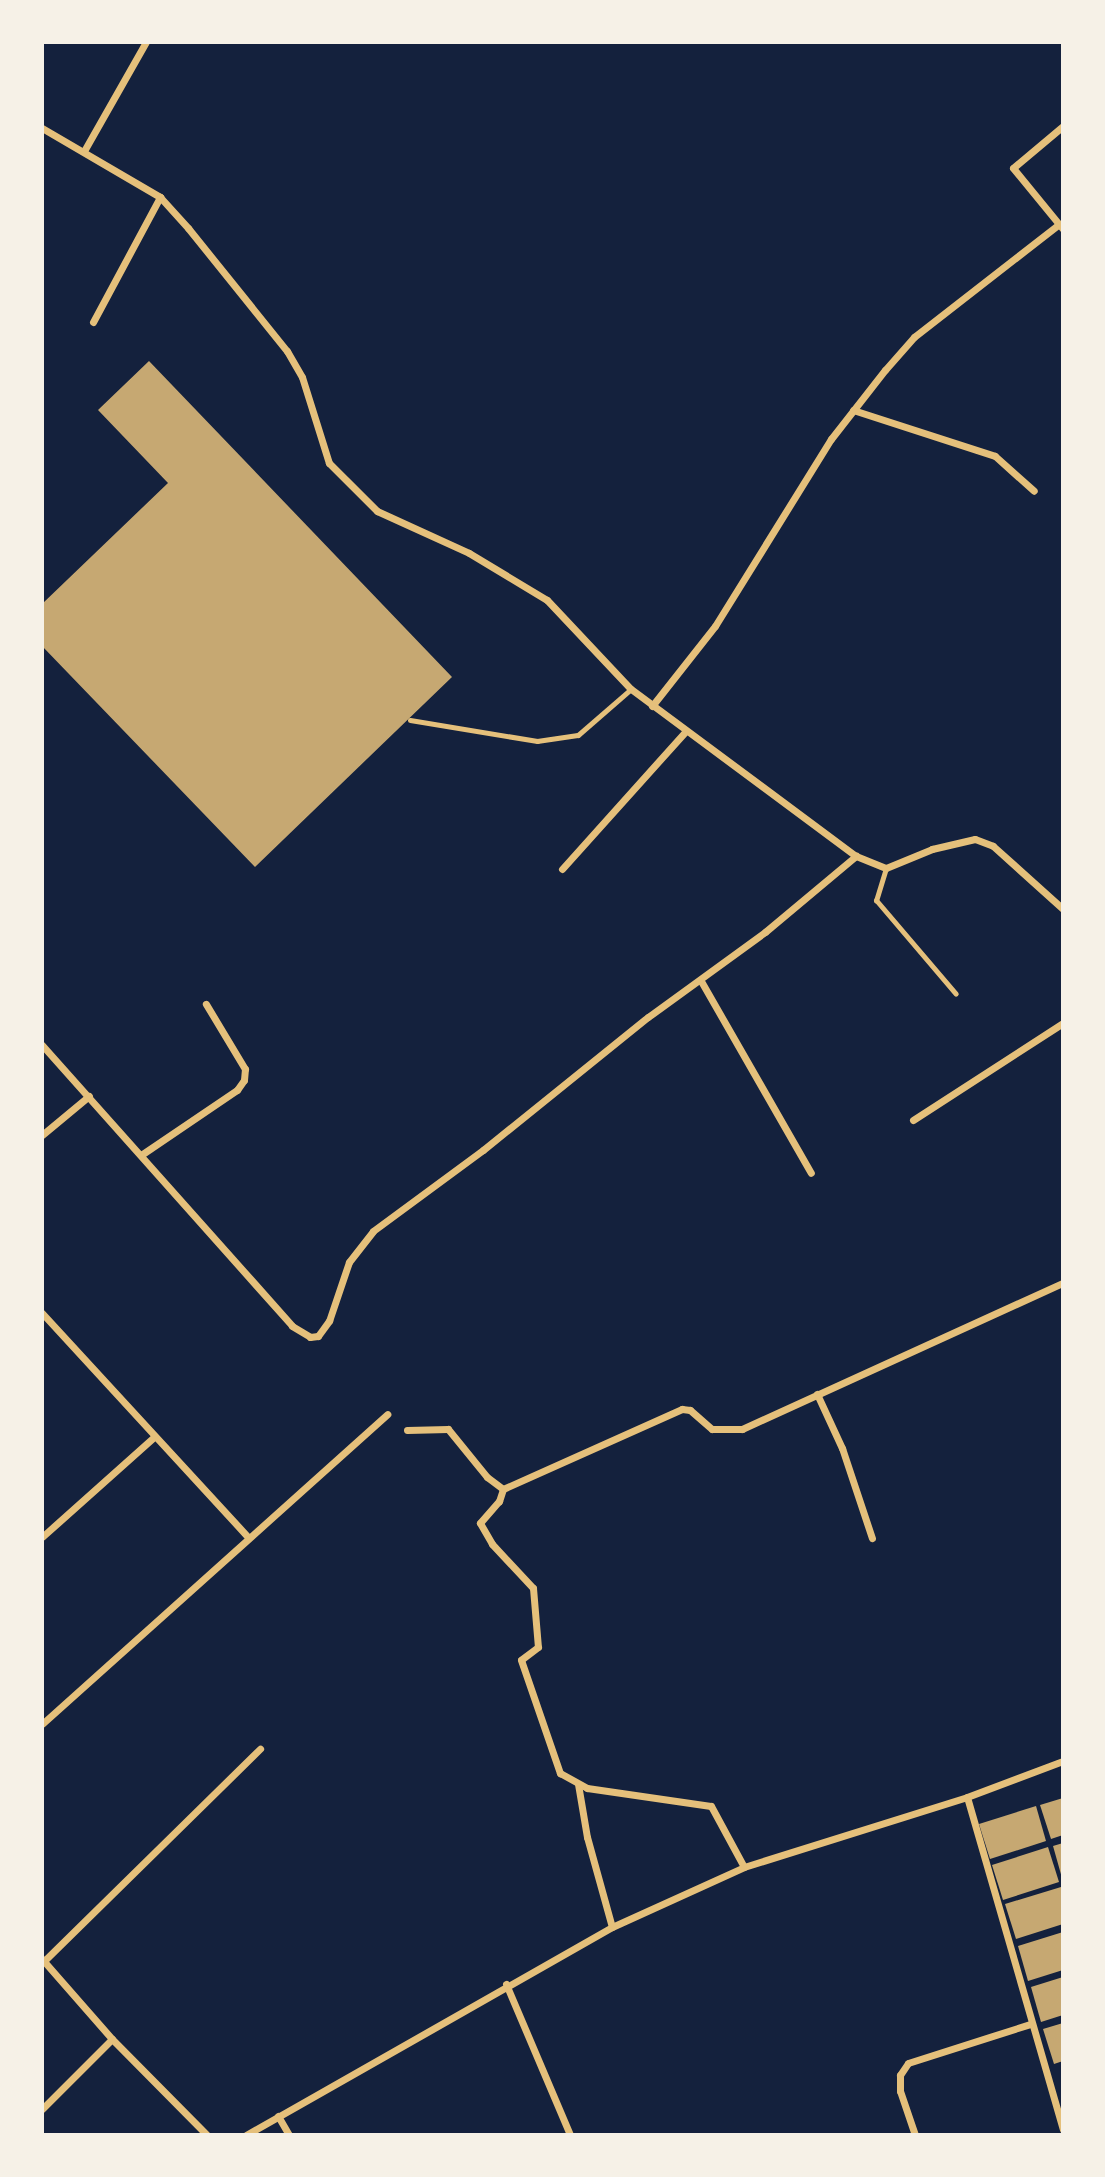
<!DOCTYPE html>
<style>
body{margin:0}
#map{position:relative;width:1105px;height:2177px;overflow:hidden;background:#14213d;font-family:"Varela Round",sans-serif}
div>[style]{position:absolute}
.building>*{inset:0;background:#c6a872}
.service>*{height:5px;margin:-2.5px;padding:0 2.5px;transform-origin:2.5px;border-radius:2.5px;background:#e5c07b}
.minor>*{height:7px;margin:-3.5px;padding:0 3.5px;transform-origin:3.5px;border-radius:3.5px;background:#e5c07b}
span{translate:-50% -50%;white-space:nowrap;text-align:center;line-height:1.15;-webkit-text-stroke:6px #f6f1e7;paint-order:stroke}
.frame{position:absolute;inset:0;border:44px solid #f6f1e7;pointer-events:none}
</style>
<div id="map">
<div class="building">
<div style="clip-path:polygon(149px 361px,452px 677px,255px 867px,42px 646px,42px 604px,168px 483px,98px 410px)"></div>
<div style="clip-path:polygon(1063px 1798px,1063px 1835px,1051px 1839px,1040px 1805px)"></div>
<div style="clip-path:polygon(1036px 1806px,1046px 1841px,990px 1859px,979px 1824px)"></div>
<div style="clip-path:polygon(1063px 1843px,1063px 1878px,1062px 1878px,1053px 1846px)"></div>
<div style="clip-path:polygon(1048px 1847px,1059px 1882px,1003px 1900px,992px 1865px)"></div>
<div style="clip-path:polygon(1061px 1887px,1063px 1924px,1016px 1939px,1005px 1904px)"></div>
<div style="clip-path:polygon(1063px 1932px,1063px 1970px,1028px 1981px,1018px 1946px)"></div>
<div style="clip-path:polygon(1063px 1977px,1063px 2015px,1041px 2022px,1031px 1987px)"></div>
<div style="clip-path:polygon(1063px 2023px,1063px 2061px,1054px 2064px,1043px 2029px)"></div>
</div>
<div class="service">
<div style="left:410px;top:720px;width:129px;rotate:9.4deg"></div>
<div style="left:537px;top:741px;width:41px;rotate:-8.3deg"></div>
<div style="left:578px;top:735px;width:70px;rotate:-41deg"></div>
<div style="left:886px;top:868px;width:34px;rotate:107deg"></div>
<div style="left:876px;top:900px;width:123px;rotate:49.6deg"></div>
</div>
<div class="minor">
<div style="left:1063px;top:126px;width:65px;rotate:140deg"></div>
<div style="left:1013px;top:168px;width:79px;rotate:50.7deg"></div>
<div style="left:42px;top:128px;width:137px;rotate:30.3deg"></div>
<div style="left:160px;top:197px;width:42px;rotate:47.9deg"></div>
<div style="left:188px;top:228px;width:158px;rotate:51.2deg"></div>
<div style="left:287px;top:351px;width:30px;rotate:60deg"></div>
<div style="left:302px;top:377px;width:90px;rotate:72.6deg"></div>
<div style="left:329px;top:463px;width:68px;rotate:45deg"></div>
<div style="left:377px;top:511px;width:101px;rotate:24.5deg"></div>
<div style="left:469px;top:553px;width:91px;rotate:31.1deg"></div>
<div style="left:547px;top:600px;width:122px;rotate:46.7deg"></div>
<div style="left:631px;top:689px;width:280px;rotate:36.6deg"></div>
<div style="left:856px;top:856px;width:32px;rotate:22deg"></div>
<div style="left:886px;top:868px;width:50px;rotate:-22.4deg"></div>
<div style="left:932px;top:849px;width:44px;rotate:-13.1deg"></div>
<div style="left:975px;top:839px;width:19px;rotate:21deg"></div>
<div style="left:993px;top:846px;width:94px;rotate:42deg"></div>
<div style="left:84px;top:151px;width:125px;rotate:-60.4deg"></div>
<div style="left:93px;top:322px;width:142px;rotate:-61.8deg"></div>
<div style="left:853px;top:410px;width:149px;rotate:17.9deg"></div>
<div style="left:995px;top:456px;width:52px;rotate:41.9deg"></div>
<div style="left:652px;top:706px;width:102px;rotate:-51.8deg"></div>
<div style="left:715px;top:626px;width:220px;rotate:-58.2deg"></div>
<div style="left:831px;top:439px;width:88px;rotate:-52deg"></div>
<div style="left:885px;top:370px;width:44px;rotate:-48.7deg"></div>
<div style="left:914px;top:337px;width:184px;rotate:-37.9deg"></div>
<div style="left:562px;top:869px;width:184px;rotate:-48.1deg"></div>
<div style="left:701px;top:981px;width:221px;rotate:60.2deg"></div>
<div style="left:42px;top:1045px;width:376px;rotate:48.3deg"></div>
<div style="left:292px;top:1326px;width:21px;rotate:31deg"></div>
<div style="left:310px;top:1337px;width:8px;rotate:-7deg"></div>
<div style="left:318px;top:1336px;width:19px;rotate:-54deg"></div>
<div style="left:329px;top:1321px;width:62px;rotate:-71.3deg"></div>
<div style="left:349px;top:1262px;width:39px;rotate:-52deg"></div>
<div style="left:373px;top:1231px;width:137px;rotate:-36.4deg"></div>
<div style="left:483px;top:1150px;width:212px;rotate:-38.9deg"></div>
<div style="left:648px;top:1017px;width:145px;rotate:-36deg"></div>
<div style="left:765px;top:932px;width:119px;rotate:-39.9deg"></div>
<div style="left:913px;top:1120px;width:179px;rotate:-32.9deg"></div>
<div style="left:42px;top:1135px;width:61px;rotate:-39.7deg"></div>
<div style="left:141px;top:1155px;width:116px;rotate:-34.1deg"></div>
<div style="left:237px;top:1090px;width:12px;rotate:-55deg"></div>
<div style="left:244px;top:1080px;width:11px;rotate:-85deg"></div>
<div style="left:245px;top:1069px;width:76px;rotate:-121deg"></div>
<div style="left:42px;top:1313px;width:303px;rotate:47.4deg"></div>
<div style="left:817px;top:1394px;width:60px;rotate:65.2deg"></div>
<div style="left:842px;top:1448px;width:95px;rotate:71.6deg"></div>
<div style="left:407px;top:1430px;width:41px;rotate:-1.4deg"></div>
<div style="left:448px;top:1429px;width:62px;rotate:50.9deg"></div>
<div style="left:487px;top:1477px;width:20px;rotate:37deg"></div>
<div style="left:503px;top:1489px;width:13px;rotate:108deg"></div>
<div style="left:499px;top:1501px;width:29px;rotate:131deg"></div>
<div style="left:480px;top:1523px;width:24px;rotate:60deg"></div>
<div style="left:492px;top:1544px;width:60px;rotate:47deg"></div>
<div style="left:533px;top:1588px;width:59px;rotate:85.2deg"></div>
<div style="left:538px;top:1647px;width:21px;rotate:143deg"></div>
<div style="left:521px;top:1660px;width:120px;rotate:71deg"></div>
<div style="left:560px;top:1773px;width:31px;rotate:29deg"></div>
<div style="left:587px;top:1788px;width:125px;rotate:8.3deg"></div>
<div style="left:711px;top:1806px;width:69px;rotate:61.6deg"></div>
<div style="left:503px;top:1489px;width:196px;rotate:-24.1deg"></div>
<div style="left:682px;top:1409px;width:8px;rotate:7deg"></div>
<div style="left:690px;top:1410px;width:29px;rotate:41deg"></div>
<div style="left:712px;top:1429px;width:30px"></div>
<div style="left:742px;top:1429px;width:353px;rotate:-24.5deg"></div>
<div style="left:42px;top:1537px;width:150px;rotate:-41.8deg"></div>
<div style="left:42px;top:1724px;width:464px;rotate:-41.9deg"></div>
<div style="left:578px;top:1784px;width:54px;rotate:80.4deg"></div>
<div style="left:587px;top:1837px;width:93px;rotate:74.5deg"></div>
<div style="left:967px;top:1797px;width:346px;rotate:73.9deg"></div>
<div style="left:42px;top:1959px;width:106px;rotate:48.8deg"></div>
<div style="left:112px;top:2039px;width:135px;rotate:45.3deg"></div>
<div style="left:44px;top:1961px;width:303px;rotate:-44.5deg"></div>
<div style="left:506px;top:1984px;width:164px;rotate:67deg"></div>
<div style="left:42px;top:2109px;width:99px;rotate:-45deg"></div>
<div style="left:278px;top:2116px;width:22px;rotate:60deg"></div>
<div style="left:246px;top:2135px;width:421px;rotate:-29.6deg"></div>
<div style="left:612px;top:1927px;width:145px;rotate:-24.4deg"></div>
<div style="left:744px;top:1867px;width:234px;rotate:-17.4deg"></div>
<div style="left:967px;top:1797px;width:103px;rotate:-20.6deg"></div>
<div style="left:915px;top:2135px;width:46px;rotate:-108.8deg"></div>
<div style="left:900px;top:2091px;width:16px;rotate:-90deg"></div>
<div style="left:900px;top:2075px;width:14px;rotate:-56deg"></div>
<div style="left:908px;top:2063px;width:128px;rotate:-17.7deg"></div>
</div>
<div class="frame"></div>
</div>
